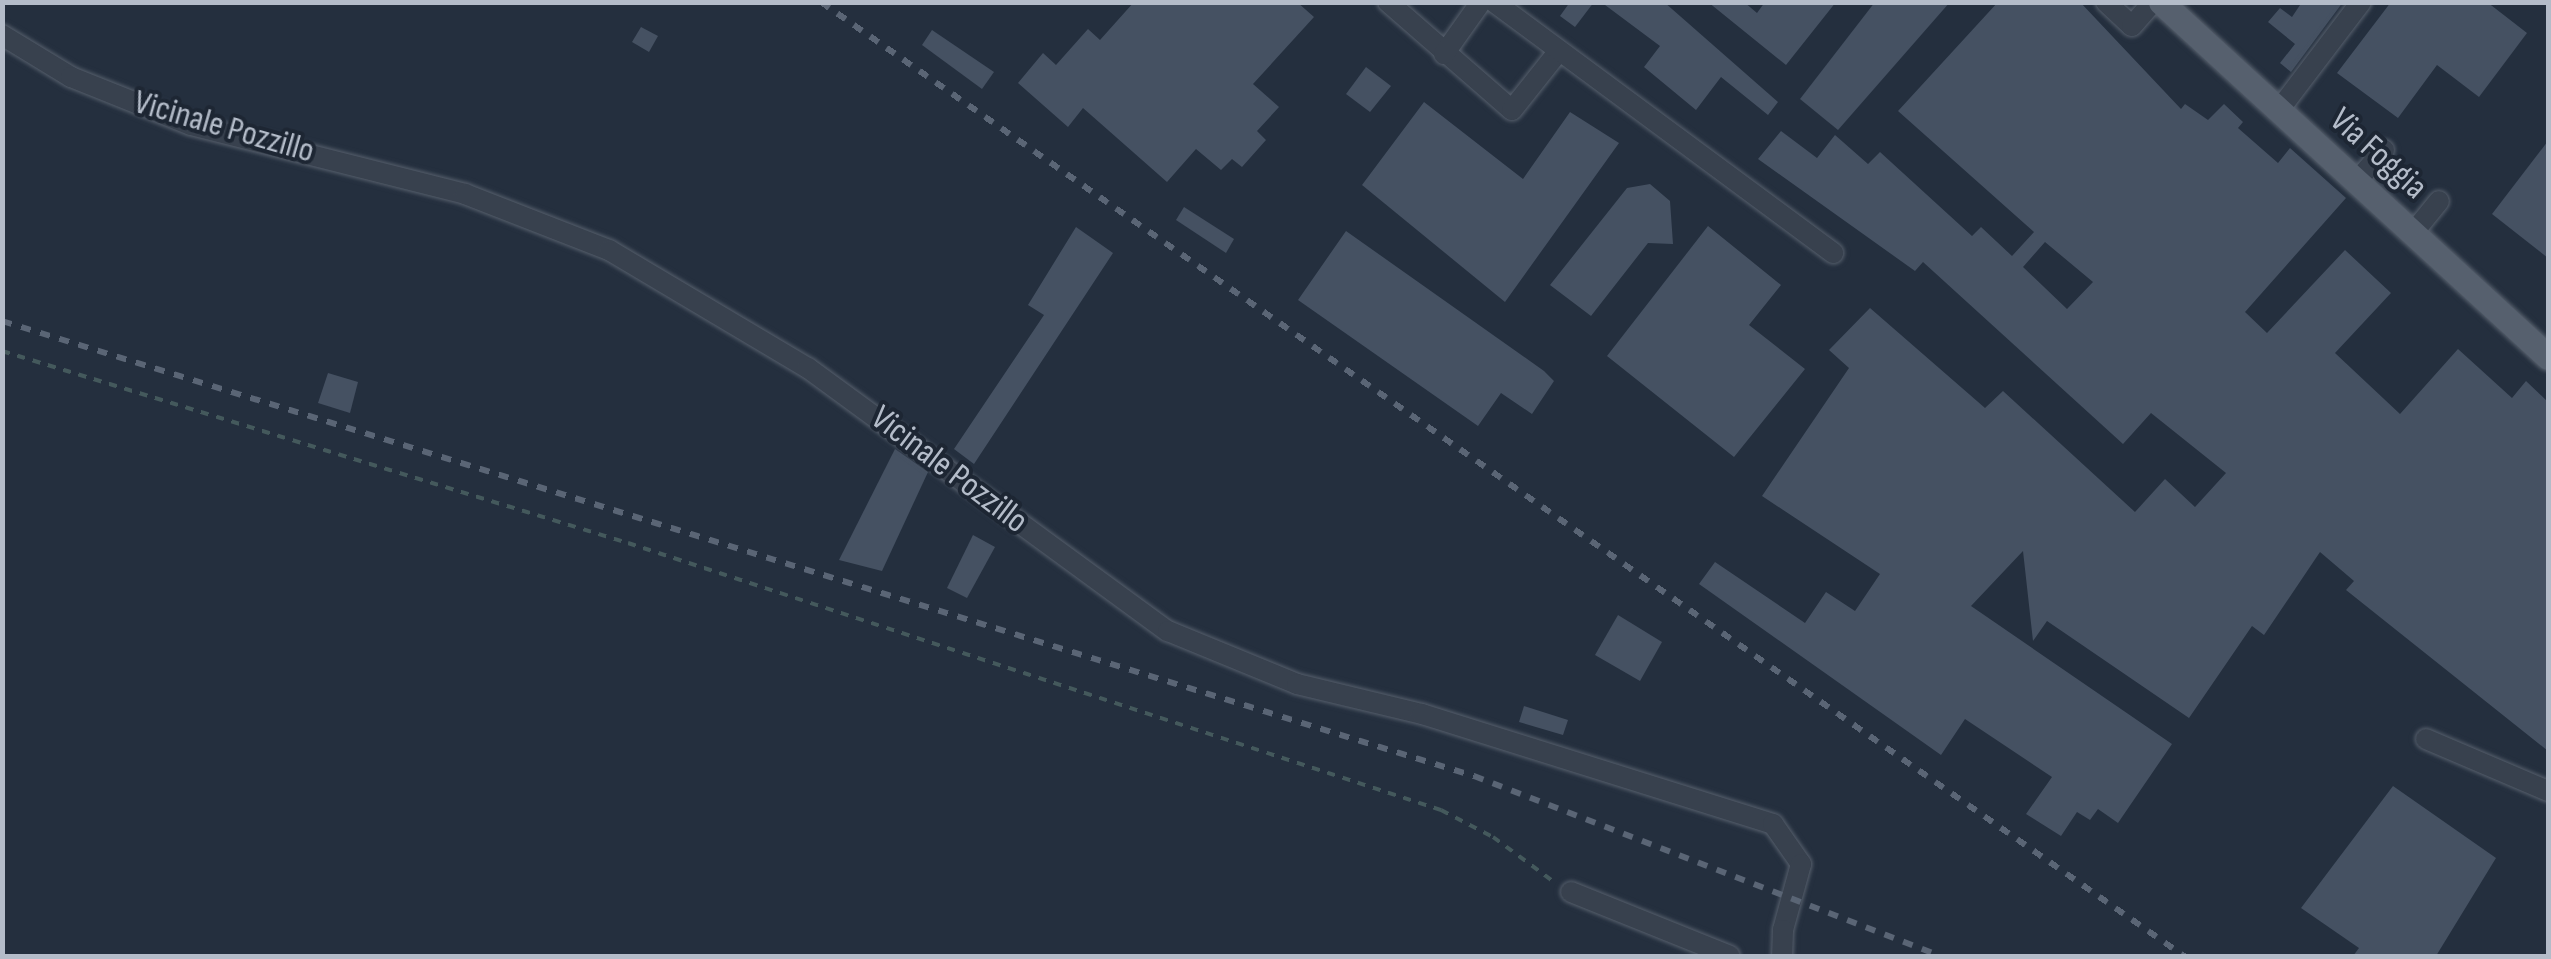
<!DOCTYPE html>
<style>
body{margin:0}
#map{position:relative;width:2551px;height:959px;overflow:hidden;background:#242f3e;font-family:"Sofia Sans Condensed",sans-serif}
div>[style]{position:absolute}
.building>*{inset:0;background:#455162}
.path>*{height:4px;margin-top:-2px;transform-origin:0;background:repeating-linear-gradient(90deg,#44595c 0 8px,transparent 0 16px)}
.roads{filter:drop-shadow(0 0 2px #565f6c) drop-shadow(0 0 2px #565f6c)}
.minor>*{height:20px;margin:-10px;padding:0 10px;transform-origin:10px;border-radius:10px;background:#38414e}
.major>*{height:25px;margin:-12.5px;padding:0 12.5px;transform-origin:12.5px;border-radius:12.5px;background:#56606e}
.rail>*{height:6px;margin-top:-3px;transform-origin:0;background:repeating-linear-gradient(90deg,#5a6575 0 10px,transparent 0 20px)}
span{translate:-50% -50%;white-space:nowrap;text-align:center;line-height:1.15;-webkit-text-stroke:8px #1d2633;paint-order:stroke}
.street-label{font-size:35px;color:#b4bcc9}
.frame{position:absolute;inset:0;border:5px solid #b4bcc9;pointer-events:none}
</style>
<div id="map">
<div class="building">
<div style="clip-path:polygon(1134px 2px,1297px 2px,1314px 17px,1253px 84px,1279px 107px,1257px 131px,1266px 140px,1242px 167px,1232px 159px,1221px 170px,1196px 149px,1167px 182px,1083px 108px,1068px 127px,1018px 83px,1043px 53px,1056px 65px,1088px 29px,1100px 40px)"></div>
<div style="clip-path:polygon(1570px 2px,1594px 2px,1575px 27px,1560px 16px)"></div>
<div style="clip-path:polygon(1601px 2px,1664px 2px,1778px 102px,1768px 115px,1721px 77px,1696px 110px,1644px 67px,1660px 46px)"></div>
<div style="clip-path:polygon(1708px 2px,1744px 2px,1757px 13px,1765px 2px,1836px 2px,1786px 65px)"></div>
<div style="clip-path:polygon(1875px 2px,1950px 2px,1838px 130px,1800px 99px)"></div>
<div style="clip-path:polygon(evenodd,1998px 2px,2080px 2px,2181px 109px,2185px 104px,2208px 120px,2224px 104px,2243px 122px,2238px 128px,2278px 163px,2290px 148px,2346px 198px,2245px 312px,2267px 333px,2345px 250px,2391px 293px,2335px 353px,2400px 414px,2458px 349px,2512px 398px,2526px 381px,2548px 402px,2548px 751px,2346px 590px,2354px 581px,2320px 552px,2264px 635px,2252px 626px,2189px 718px,2047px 621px,2033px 641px,2023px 551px,1971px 606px,2172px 744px,2118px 823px,2098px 809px,2090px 820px,2077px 812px,2061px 836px,2026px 814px,2052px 777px,1965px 719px,1941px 755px,1699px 584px,1715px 562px,1805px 623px,1826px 592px,1855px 611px,1880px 574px,1762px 496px,1849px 368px,1829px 350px,1870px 308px,1985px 408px,2003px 391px,2135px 512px,2165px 479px,2195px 507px,2226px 473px,2151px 413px,2123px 444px,1923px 262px,1915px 271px,1758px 159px,1781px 131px,1817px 158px,1835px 135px,1868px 164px,1880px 152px,1972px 236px,1981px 227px,2012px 256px,2034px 232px,1898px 111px,1998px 2px,2045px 242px,2093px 282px,2067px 309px,2023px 267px,2045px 242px)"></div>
<div style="clip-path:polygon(2302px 2px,2343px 2px,2291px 72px,2280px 63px,2295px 44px,2268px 22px,2280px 8px,2292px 17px)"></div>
<div style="clip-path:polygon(2391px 2px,2487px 2px,2527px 33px,2479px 97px,2437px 65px,2398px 118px,2337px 73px)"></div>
<div style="clip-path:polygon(641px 27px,658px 36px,649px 52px,632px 42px)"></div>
<div style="clip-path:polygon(932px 30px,994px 72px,982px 89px,922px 45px)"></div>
<div style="clip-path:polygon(1366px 67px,1391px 86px,1370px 112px,1346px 94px)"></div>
<div style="clip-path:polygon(1424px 102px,1523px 179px,1570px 112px,1619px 143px,1505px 302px,1362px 185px)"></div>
<div style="clip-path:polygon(2548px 141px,2548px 258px,2492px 214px)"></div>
<div style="clip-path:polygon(1650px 184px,1670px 201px,1673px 244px,1648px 243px,1591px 316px,1550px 285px,1627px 188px)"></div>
<div style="clip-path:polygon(1184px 207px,1234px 239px,1226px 253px,1176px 220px)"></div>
<div style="clip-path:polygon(1708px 226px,1781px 285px,1749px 325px,1805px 369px,1734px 457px,1607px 356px)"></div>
<div style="clip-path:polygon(1076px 227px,1113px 253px,974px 464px,954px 449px,1044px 315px,1028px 305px)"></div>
<div style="clip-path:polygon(1346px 231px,1544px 371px,1554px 381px,1532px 414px,1501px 393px,1478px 426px,1298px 300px)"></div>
<div style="clip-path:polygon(328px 373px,358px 382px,350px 413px,318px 403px)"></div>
<div style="clip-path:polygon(895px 449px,928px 472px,882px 571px,839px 560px)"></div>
<div style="clip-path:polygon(973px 535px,995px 547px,967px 598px,947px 588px)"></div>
<div style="clip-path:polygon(1618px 615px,1662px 642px,1640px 681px,1595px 655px)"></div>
<div style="clip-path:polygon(1524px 706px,1568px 720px,1563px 735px,1519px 722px)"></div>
<div style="clip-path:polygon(2393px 786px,2496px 858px,2436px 956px,2353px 956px,2359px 948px,2301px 908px)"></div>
</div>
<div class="path">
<div style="left:2px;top:351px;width:655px;rotate:17.05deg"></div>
<div style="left:628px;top:543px;width:856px;rotate:18.18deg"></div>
<div style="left:1441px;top:810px;width:59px;rotate:27.4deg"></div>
<div style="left:1493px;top:837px;width:76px;rotate:36.4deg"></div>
</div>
<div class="roads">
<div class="minor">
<div style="left:1388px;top:2px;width:164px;rotate:41.1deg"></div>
<div style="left:1512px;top:110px;width:75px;rotate:-51.5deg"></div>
<div style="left:1494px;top:2px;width:422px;rotate:36.5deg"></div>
<div style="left:2106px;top:2px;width:35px;rotate:43deg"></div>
<div style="left:2132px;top:26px;width:32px;rotate:-49deg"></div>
<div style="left:2px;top:35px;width:81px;rotate:31.3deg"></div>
<div style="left:71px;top:77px;width:129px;rotate:21.8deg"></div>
<div style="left:191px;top:125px;width:283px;rotate:14.1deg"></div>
<div style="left:465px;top:194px;width:155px;rotate:21.3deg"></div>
<div style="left:609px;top:250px;width:231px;rotate:30.7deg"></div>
<div style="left:808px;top:368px;width:446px;rotate:36.2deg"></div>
<div style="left:1168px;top:631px;width:139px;rotate:22.3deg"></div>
<div style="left:1297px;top:684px;width:129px;rotate:13.5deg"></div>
<div style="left:1422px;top:714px;width:368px;rotate:17.4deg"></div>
<div style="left:1773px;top:824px;width:49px;rotate:55deg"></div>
<div style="left:1801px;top:864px;width:68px;rotate:105.3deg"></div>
<div style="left:1783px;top:930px;width:26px;rotate:92deg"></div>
<div style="left:1444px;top:54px;width:64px;rotate:-54.6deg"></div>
<div style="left:2279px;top:110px;width:136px;rotate:-52.8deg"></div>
<div style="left:2357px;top:181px;width:41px;rotate:-48.9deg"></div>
<div style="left:2413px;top:233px;width:41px;rotate:-50.9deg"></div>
<div style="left:2426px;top:739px;width:133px;rotate:23.1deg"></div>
<div style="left:1571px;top:892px;width:171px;rotate:21.9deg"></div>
</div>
<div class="major">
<div style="left:2161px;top:2px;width:525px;rotate:42.53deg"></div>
</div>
</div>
<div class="rail">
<div style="left:821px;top:2px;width:1664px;rotate:34.99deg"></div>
<div style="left:2px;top:321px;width:1541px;rotate:17.18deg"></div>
<div style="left:1474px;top:776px;width:500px;rotate:21.1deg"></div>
</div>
<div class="street-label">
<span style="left:224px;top:127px;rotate:16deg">Vicinale Pozzillo</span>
<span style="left:2378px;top:154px;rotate:42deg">Via Foggia</span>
<span style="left:949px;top:470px;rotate:37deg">Vicinale Pozzillo</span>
</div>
<div class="frame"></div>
</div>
